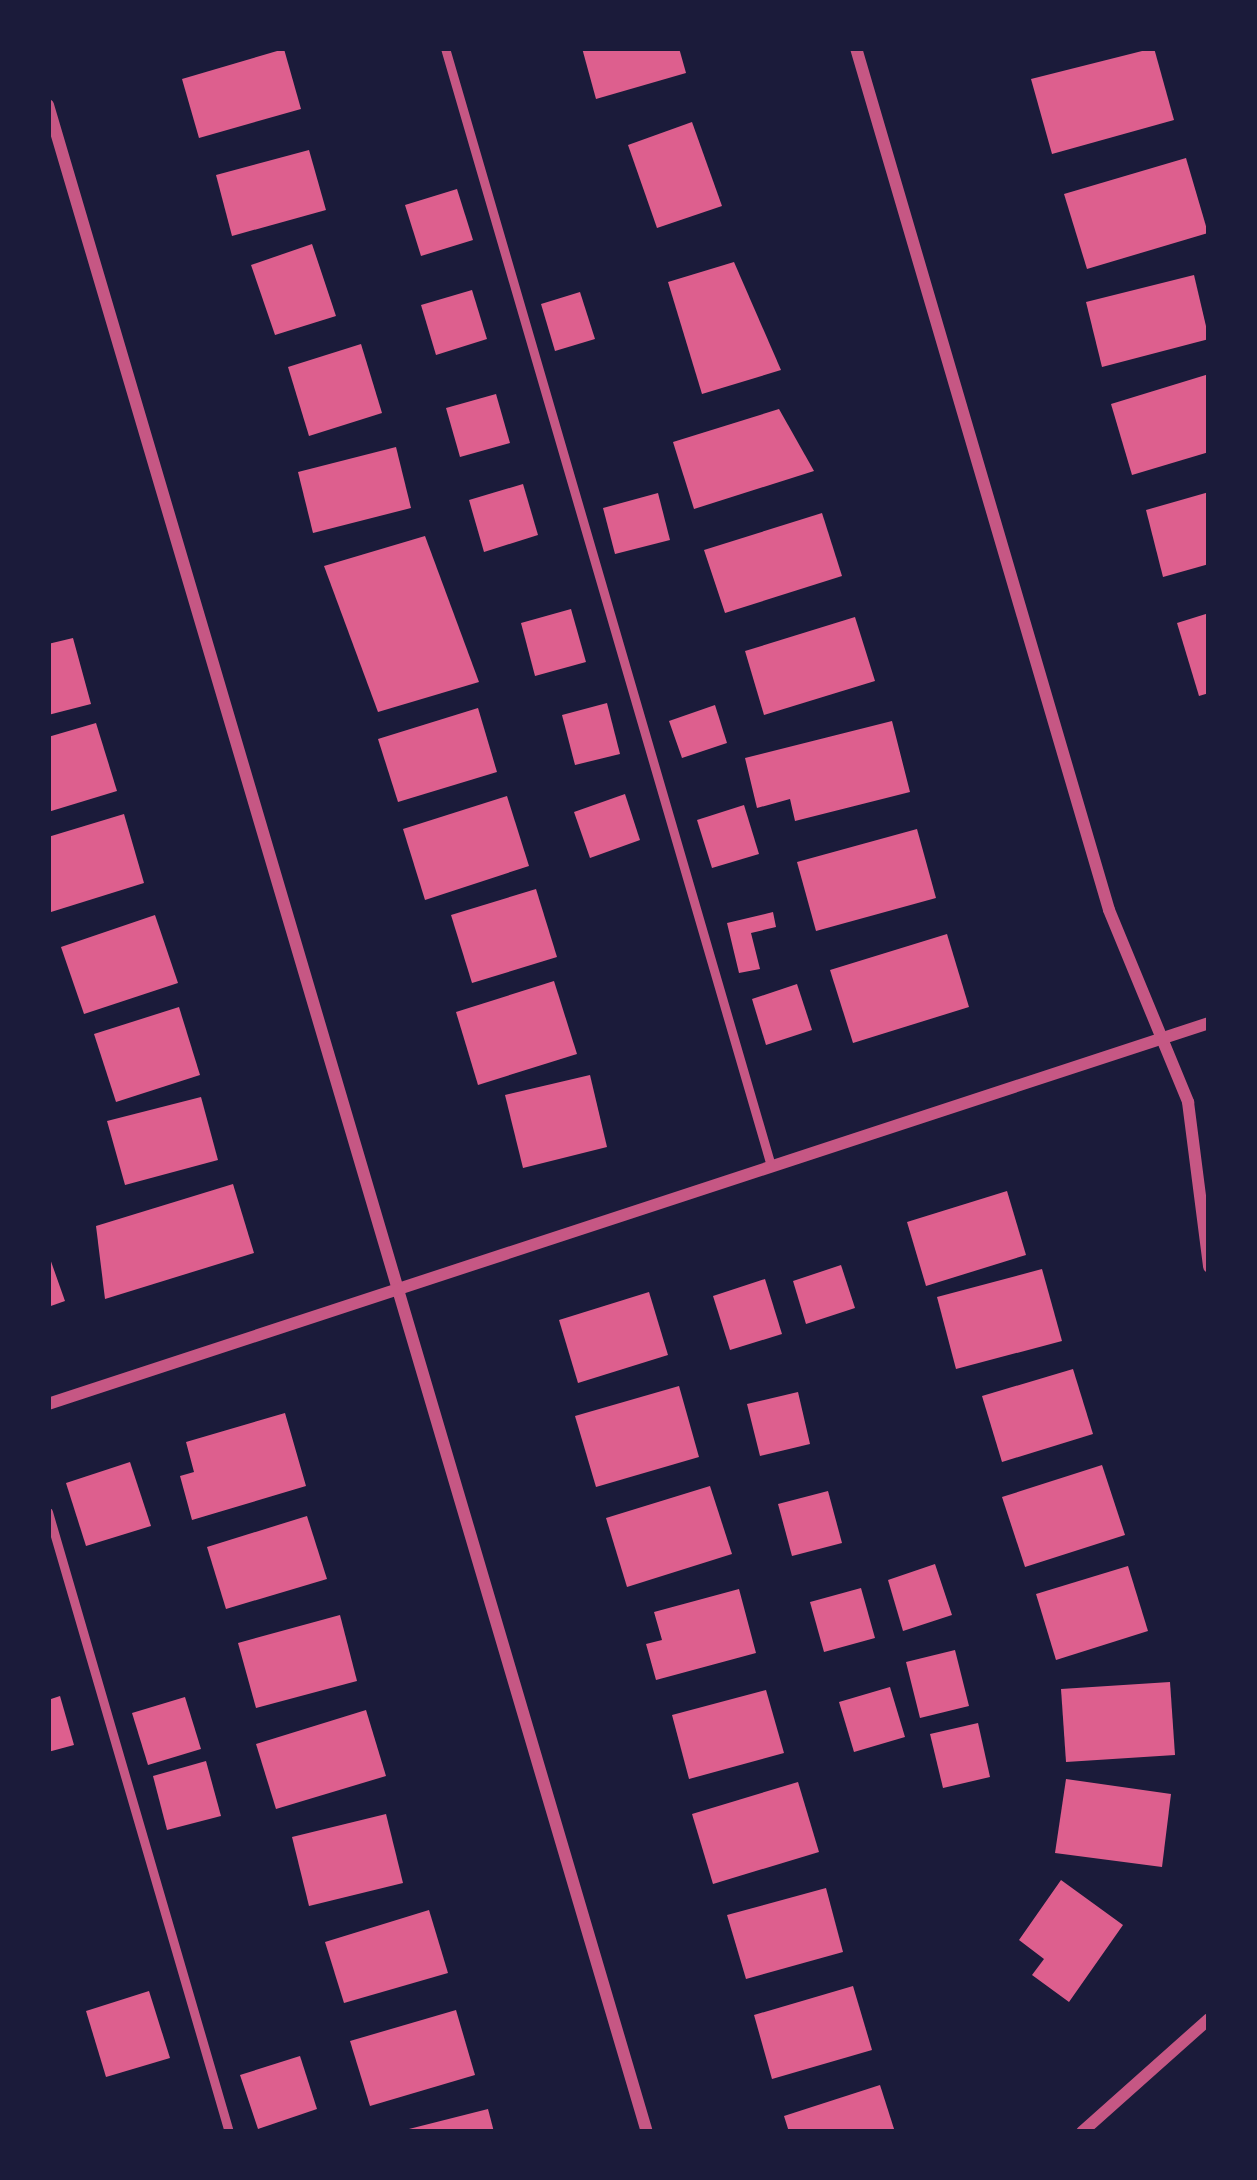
<!DOCTYPE html>
<style>
body{margin:0}
#map{position:relative;width:1257px;height:2180px;overflow:hidden;background:#1b1b3a;font-family:"DejaVu Sans",sans-serif}
div>[style]{position:absolute}
.building>*{inset:0;background:#dd5f8e}
.service>*{height:9px;margin:-4.5px;padding:0 4.5px;transform-origin:4.5px;border-radius:4.5px;background:#c65784}
.minor>*{height:12px;margin:-6px;padding:0 6px;transform-origin:6px;border-radius:6px;background:#c65784}
span{translate:-50% -50%;white-space:nowrap;text-align:center;line-height:1.15;-webkit-text-stroke:9px #1b1b3a;paint-order:stroke}
.frame{position:absolute;inset:0;border:51px solid #1b1b3a;pointer-events:none}
</style>
<div id="map">
<div class="building">
<div style="clip-path:polygon(582px 48px,679px 48px,686px 73px,596px 99px)"></div>
<div style="clip-path:polygon(1154px 48px,1174px 120px,1052px 154px,1031px 79px)"></div>
<div style="clip-path:polygon(284px 49px,301px 109px,199px 138px,182px 79px)"></div>
<div style="clip-path:polygon(692px 122px,722px 206px,657px 228px,628px 145px)"></div>
<div style="clip-path:polygon(309px 150px,326px 210px,232px 236px,216px 175px)"></div>
<div style="clip-path:polygon(1186px 158px,1208px 233px,1087px 269px,1064px 194px)"></div>
<div style="clip-path:polygon(457px 189px,473px 240px,421px 256px,405px 205px)"></div>
<div style="clip-path:polygon(312px 244px,336px 316px,275px 335px,251px 265px)"></div>
<div style="clip-path:polygon(734px 262px,781px 370px,702px 394px,668px 282px)"></div>
<div style="clip-path:polygon(1194px 275px,1209px 339px,1102px 367px,1086px 302px)"></div>
<div style="clip-path:polygon(472px 290px,487px 339px,436px 355px,421px 305px)"></div>
<div style="clip-path:polygon(580px 292px,595px 339px,555px 351px,541px 304px)"></div>
<div style="clip-path:polygon(361px 344px,382px 413px,309px 436px,288px 367px)"></div>
<div style="clip-path:polygon(1209px 374px,1209px 452px,1132px 475px,1111px 404px)"></div>
<div style="clip-path:polygon(496px 394px,510px 443px,460px 457px,446px 408px)"></div>
<div style="clip-path:polygon(779px 409px,814px 471px,694px 509px,673px 442px)"></div>
<div style="clip-path:polygon(396px 447px,411px 508px,313px 533px,298px 472px)"></div>
<div style="clip-path:polygon(523px 484px,538px 535px,484px 552px,469px 500px)"></div>
<div style="clip-path:polygon(1209px 492px,1209px 564px,1163px 577px,1146px 510px)"></div>
<div style="clip-path:polygon(658px 493px,670px 540px,615px 554px,603px 508px)"></div>
<div style="clip-path:polygon(822px 513px,842px 576px,725px 613px,704px 550px)"></div>
<div style="clip-path:polygon(425px 536px,479px 682px,378px 712px,324px 566px)"></div>
<div style="clip-path:polygon(571px 609px,586px 662px,535px 676px,521px 623px)"></div>
<div style="clip-path:polygon(1209px 613px,1209px 693px,1199px 696px,1177px 623px)"></div>
<div style="clip-path:polygon(855px 617px,875px 681px,764px 715px,745px 651px)"></div>
<div style="clip-path:polygon(73px 638px,91px 704px,48px 715px,48px 644px)"></div>
<div style="clip-path:polygon(607px 703px,620px 754px,575px 765px,562px 715px)"></div>
<div style="clip-path:polygon(715px 705px,727px 743px,682px 758px,669px 721px)"></div>
<div style="clip-path:polygon(478px 708px,497px 772px,398px 802px,378px 739px)"></div>
<div style="clip-path:polygon(892px 721px,910px 792px,795px 821px,790px 799px,757px 808px,745px 758px)"></div>
<div style="clip-path:polygon(96px 723px,117px 791px,48px 812px,48px 737px)"></div>
<div style="clip-path:polygon(625px 794px,640px 840px,590px 858px,574px 812px)"></div>
<div style="clip-path:polygon(507px 796px,529px 866px,425px 900px,403px 829px)"></div>
<div style="clip-path:polygon(744px 805px,759px 854px,712px 868px,697px 820px)"></div>
<div style="clip-path:polygon(124px 814px,144px 883px,51px 912px,48px 837px)"></div>
<div style="clip-path:polygon(917px 829px,936px 898px,816px 931px,797px 862px)"></div>
<div style="clip-path:polygon(536px 889px,557px 957px,472px 983px,451px 915px)"></div>
<div style="clip-path:polygon(773px 912px,776px 927px,751px 933px,760px 969px,739px 973px,727px 923px)"></div>
<div style="clip-path:polygon(155px 915px,178px 983px,84px 1014px,61px 947px)"></div>
<div style="clip-path:polygon(947px 934px,969px 1007px,853px 1043px,830px 970px)"></div>
<div style="clip-path:polygon(554px 981px,577px 1054px,478px 1085px,456px 1012px)"></div>
<div style="clip-path:polygon(797px 984px,812px 1030px,766px 1045px,752px 999px)"></div>
<div style="clip-path:polygon(179px 1007px,200px 1075px,116px 1102px,94px 1034px)"></div>
<div style="clip-path:polygon(590px 1075px,607px 1147px,523px 1168px,505px 1095px)"></div>
<div style="clip-path:polygon(201px 1097px,218px 1160px,125px 1185px,107px 1121px)"></div>
<div style="clip-path:polygon(233px 1184px,254px 1253px,105px 1299px,96px 1226px)"></div>
<div style="clip-path:polygon(1007px 1191px,1026px 1255px,926px 1286px,907px 1222px)"></div>
<div style="clip-path:polygon(48px 1253px,65px 1301px,48px 1307px)"></div>
<div style="clip-path:polygon(841px 1265px,855px 1308px,806px 1324px,793px 1281px)"></div>
<div style="clip-path:polygon(1042px 1269px,1062px 1341px,956px 1369px,937px 1297px)"></div>
<div style="clip-path:polygon(765px 1279px,782px 1334px,730px 1350px,713px 1296px)"></div>
<div style="clip-path:polygon(649px 1292px,668px 1355px,578px 1383px,559px 1320px)"></div>
<div style="clip-path:polygon(1073px 1369px,1093px 1434px,1002px 1462px,982px 1396px)"></div>
<div style="clip-path:polygon(679px 1386px,699px 1457px,596px 1487px,575px 1416px)"></div>
<div style="clip-path:polygon(798px 1392px,810px 1444px,760px 1456px,747px 1404px)"></div>
<div style="clip-path:polygon(285px 1413px,306px 1486px,192px 1520px,180px 1476px,194px 1472px,186px 1442px)"></div>
<div style="clip-path:polygon(130px 1462px,151px 1526px,86px 1546px,66px 1483px)"></div>
<div style="clip-path:polygon(1102px 1465px,1125px 1535px,1025px 1567px,1002px 1497px)"></div>
<div style="clip-path:polygon(710px 1486px,732px 1554px,627px 1587px,606px 1518px)"></div>
<div style="clip-path:polygon(828px 1491px,842px 1543px,792px 1556px,778px 1504px)"></div>
<div style="clip-path:polygon(307px 1516px,327px 1579px,226px 1609px,207px 1547px)"></div>
<div style="clip-path:polygon(935px 1564px,952px 1615px,903px 1631px,888px 1580px)"></div>
<div style="clip-path:polygon(1128px 1566px,1148px 1631px,1056px 1660px,1036px 1594px)"></div>
<div style="clip-path:polygon(861px 1588px,875px 1638px,824px 1652px,810px 1602px)"></div>
<div style="clip-path:polygon(739px 1589px,756px 1653px,656px 1680px,646px 1644px,662px 1640px,654px 1612px)"></div>
<div style="clip-path:polygon(340px 1615px,357px 1681px,256px 1708px,238px 1643px)"></div>
<div style="clip-path:polygon(955px 1650px,969px 1706px,920px 1718px,906px 1662px)"></div>
<div style="clip-path:polygon(1170px 1682px,1175px 1755px,1066px 1762px,1061px 1689px)"></div>
<div style="clip-path:polygon(890px 1687px,905px 1737px,854px 1752px,839px 1702px)"></div>
<div style="clip-path:polygon(766px 1690px,784px 1753px,689px 1779px,672px 1715px)"></div>
<div style="clip-path:polygon(60px 1696px,74px 1745px,48px 1752px,48px 1700px)"></div>
<div style="clip-path:polygon(185px 1697px,201px 1749px,148px 1765px,132px 1713px)"></div>
<div style="clip-path:polygon(366px 1710px,386px 1776px,276px 1809px,256px 1744px)"></div>
<div style="clip-path:polygon(978px 1723px,990px 1777px,943px 1788px,930px 1734px)"></div>
<div style="clip-path:polygon(206px 1761px,221px 1816px,167px 1830px,153px 1776px)"></div>
<div style="clip-path:polygon(1066px 1779px,1171px 1794px,1162px 1867px,1055px 1853px)"></div>
<div style="clip-path:polygon(798px 1782px,819px 1852px,713px 1884px,692px 1814px)"></div>
<div style="clip-path:polygon(386px 1814px,403px 1883px,309px 1906px,292px 1837px)"></div>
<div style="clip-path:polygon(1061px 1880px,1123px 1925px,1069px 2002px,1032px 1975px,1044px 1959px,1019px 1940px)"></div>
<div style="clip-path:polygon(826px 1888px,843px 1952px,746px 1979px,727px 1915px)"></div>
<div style="clip-path:polygon(429px 1910px,448px 1973px,344px 2003px,325px 1942px)"></div>
<div style="clip-path:polygon(853px 1986px,872px 2050px,772px 2079px,754px 2015px)"></div>
<div style="clip-path:polygon(149px 1991px,170px 2058px,106px 2077px,86px 2011px)"></div>
<div style="clip-path:polygon(456px 2010px,475px 2075px,370px 2106px,350px 2041px)"></div>
<div style="clip-path:polygon(300px 2056px,317px 2109px,258px 2129px,240px 2075px)"></div>
<div style="clip-path:polygon(880px 2085px,895px 2132px,789px 2132px,784px 2116px)"></div>
<div style="clip-path:polygon(488px 2109px,494px 2132px,405px 2132px,405px 2130px)"></div>
</div>
<div class="service">
<div style="left:445px;top:48px;width:1165px;rotate:73.74deg"></div>
<div style="left:48px;top:1512px;width:646px;rotate:73.73deg"></div>
</div>
<div class="minor">
<div style="left:856px;top:48px;width:898px;rotate:73.64deg"></div>
<div style="left:1109px;top:910px;width:208px;rotate:67.6deg"></div>
<div style="left:1188px;top:1102px;width:166px;rotate:82.7deg"></div>
<div style="left:48px;top:105px;width:2114px;rotate:73.54deg"></div>
<div style="left:48px;top:1404px;width:1222px;rotate:-18.17deg"></div>
<div style="left:1082px;top:2132px;width:170px;rotate:-41.7deg"></div>
</div>
<div class="frame"></div>
</div>
